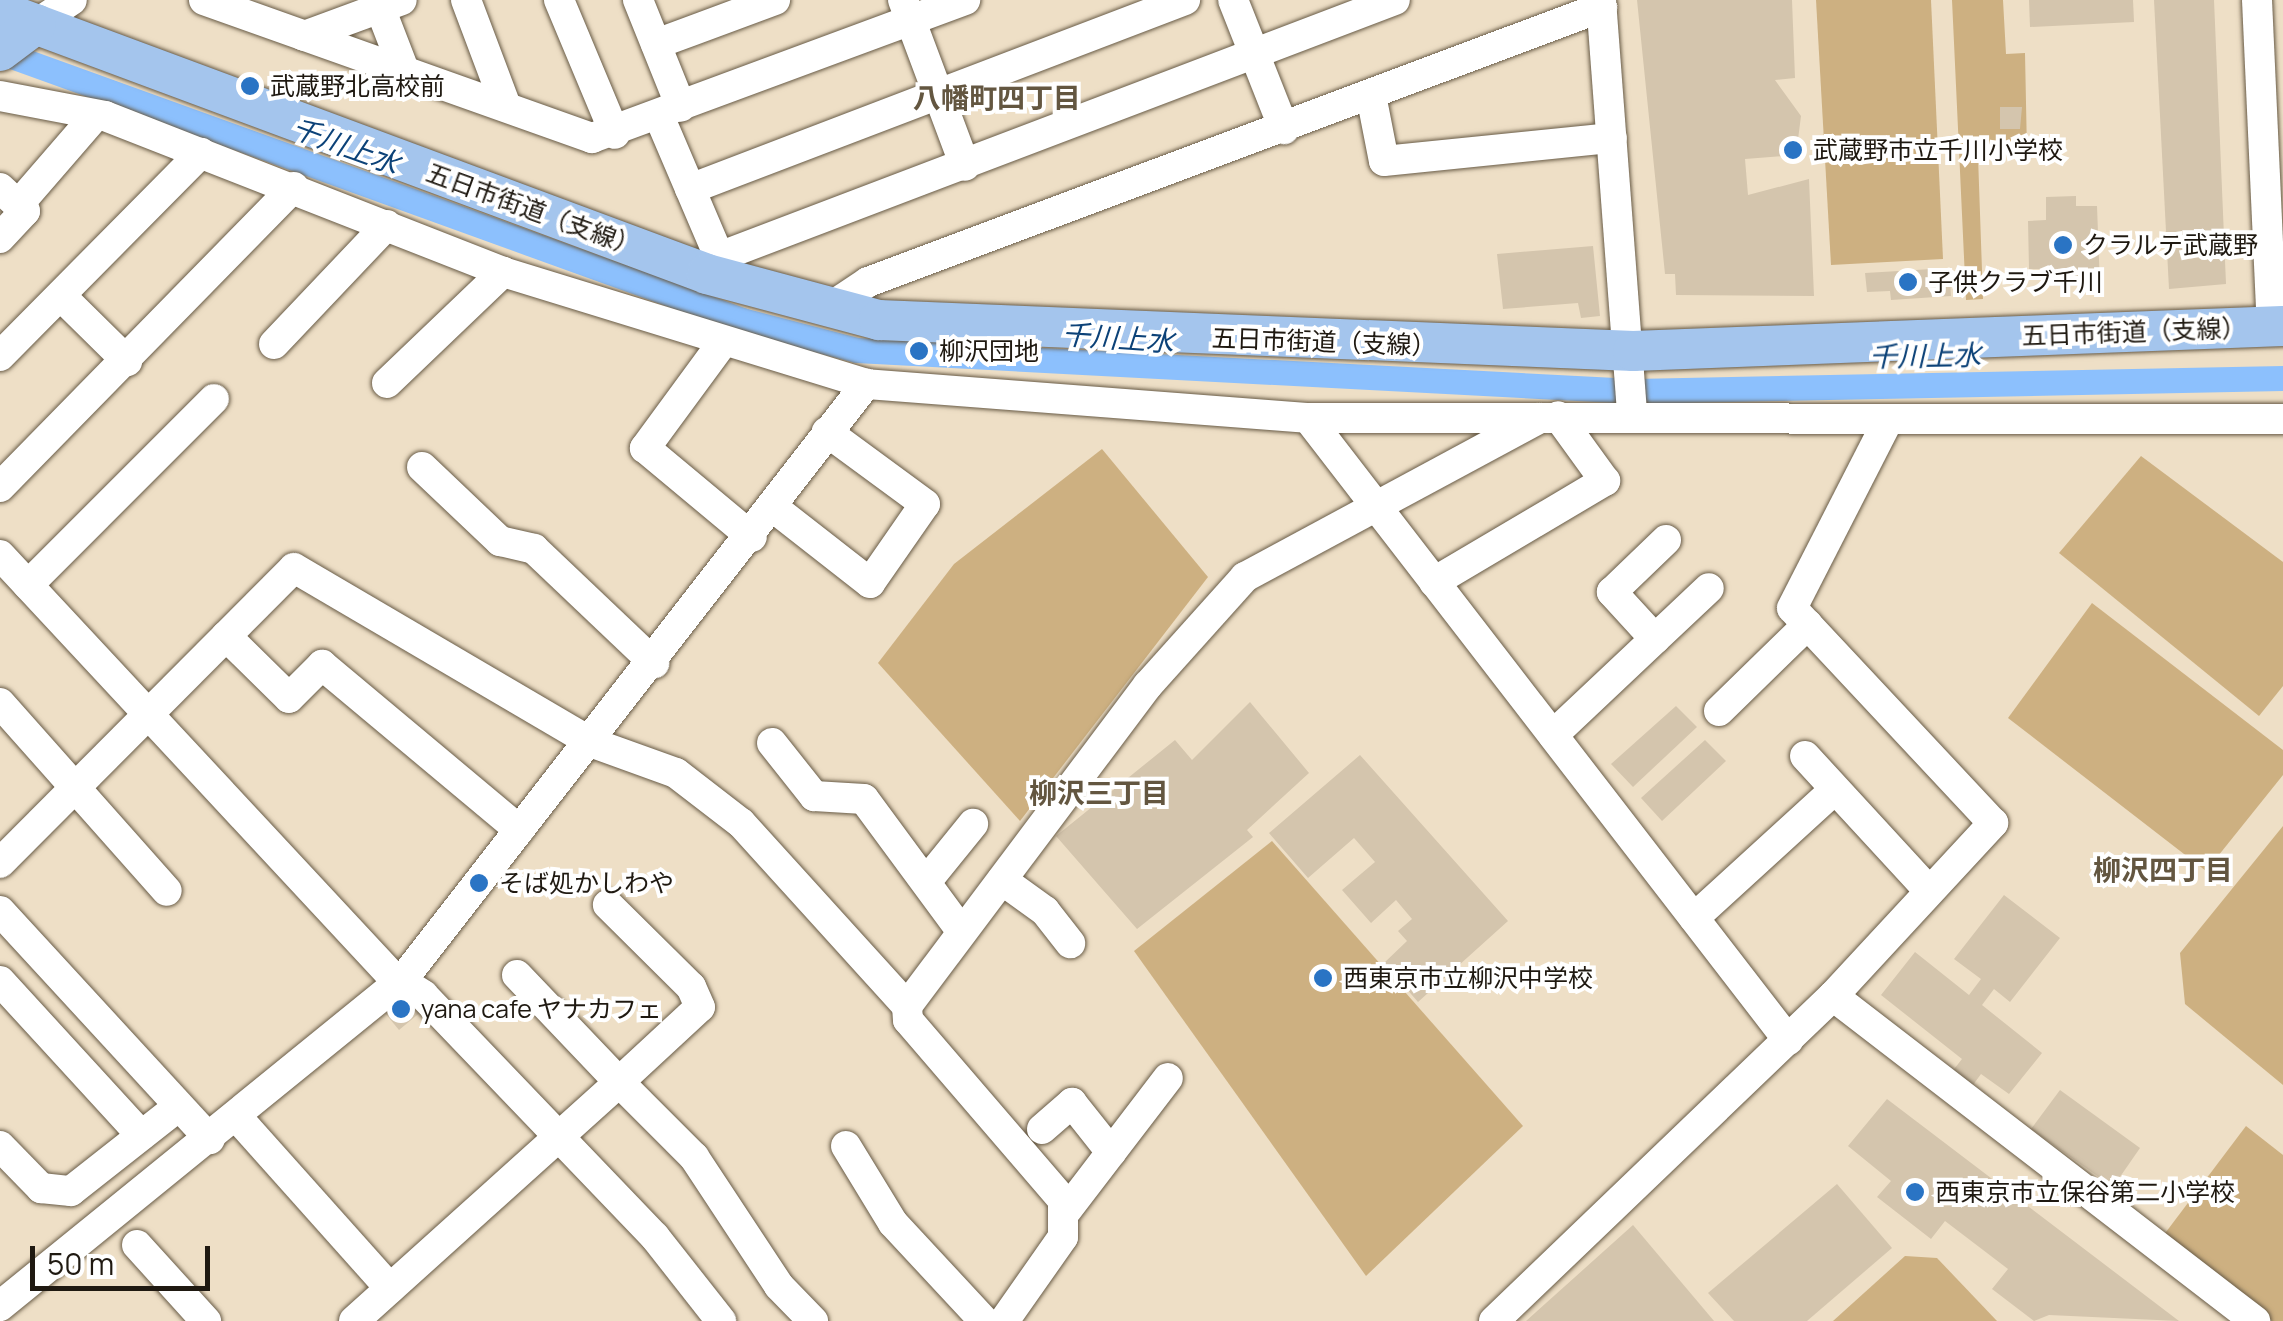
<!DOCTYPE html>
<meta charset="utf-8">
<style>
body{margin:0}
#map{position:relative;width:2283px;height:1321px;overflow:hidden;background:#eedfc6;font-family:Manrope,"Noto Sans JP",sans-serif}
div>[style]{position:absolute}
.green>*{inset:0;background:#cdb081}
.canal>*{height:25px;margin:-12.5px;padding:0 12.5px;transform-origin:12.5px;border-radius:12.5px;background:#8cc0fd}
.building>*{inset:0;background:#d4c5ad}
.roads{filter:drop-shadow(0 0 2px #685b46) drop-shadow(0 0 2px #685b46)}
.minor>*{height:30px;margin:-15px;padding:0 15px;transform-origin:15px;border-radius:15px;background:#fff}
.major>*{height:40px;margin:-20px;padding:0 20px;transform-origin:20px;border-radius:20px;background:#a4c5ed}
.dots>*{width:28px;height:28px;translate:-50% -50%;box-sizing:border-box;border:5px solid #fff;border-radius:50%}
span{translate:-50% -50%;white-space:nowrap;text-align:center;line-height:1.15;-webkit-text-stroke:8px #fff;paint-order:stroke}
.poi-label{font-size:25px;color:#1f1911}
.left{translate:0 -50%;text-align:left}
.street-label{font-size:25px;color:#1f1911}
.neighbourhood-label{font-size:28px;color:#635640;font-weight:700}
.water-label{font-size:28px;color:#0c4278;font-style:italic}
.scale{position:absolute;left:30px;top:1246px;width:180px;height:45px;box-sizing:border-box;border:5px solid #1f1911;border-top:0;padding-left:12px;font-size:30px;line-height:35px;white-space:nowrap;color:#1f1911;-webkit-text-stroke:8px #fff;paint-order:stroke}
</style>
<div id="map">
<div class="green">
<div style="clip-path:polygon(1816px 0,1931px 0,1943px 259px,1831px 265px)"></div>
<div style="clip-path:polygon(1952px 0,2003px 0,2006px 54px,2025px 53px,2027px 152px,1978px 156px,1983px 299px,1966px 300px)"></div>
<div style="clip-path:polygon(1102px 449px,1208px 577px,1020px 821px,878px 663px,954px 564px)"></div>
<div style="clip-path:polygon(2141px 456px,2283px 562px,2283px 686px,2259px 716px,2059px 553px)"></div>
<div style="clip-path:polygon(2092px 603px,2283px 750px,2283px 775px,2206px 871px,2008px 718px)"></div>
<div style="clip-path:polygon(2283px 826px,2283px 1085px,2185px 1004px,2180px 953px)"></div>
<div style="clip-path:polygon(1272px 841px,1523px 1126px,1366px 1276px,1134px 951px)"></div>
<div style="clip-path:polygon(2246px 1126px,2283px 1155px,2283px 1321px,2272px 1321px,2163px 1236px)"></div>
<div style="clip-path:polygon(1905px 1256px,1937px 1258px,1997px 1321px,1833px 1321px)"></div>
</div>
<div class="canal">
<div style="left:0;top:52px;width:789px;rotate:19.86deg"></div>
<div style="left:742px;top:320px;width:118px;rotate:14.7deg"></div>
<div style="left:856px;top:350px;width:779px;rotate:3.02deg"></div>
<div style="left:1634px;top:391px;width:649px;rotate:-1.15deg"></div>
</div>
<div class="building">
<div style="clip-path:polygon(1637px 0,1792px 0,1795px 78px,1775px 80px,1801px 116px,1796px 155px,1745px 159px,1748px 195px,1809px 179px,1814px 296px,1676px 295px,1675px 274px,1665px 274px)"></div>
<div style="clip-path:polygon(2029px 0,2133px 0,2134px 22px,2030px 27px)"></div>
<div style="clip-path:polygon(2154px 0,2214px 0,2226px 284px,2169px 289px)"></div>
<div style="clip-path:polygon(2000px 107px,2022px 107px,2020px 129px,2000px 129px)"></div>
<div style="clip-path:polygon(2076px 196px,2076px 206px,2097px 206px,2100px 286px,2054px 286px,2053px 269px,2029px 269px,2028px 221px,2046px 220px,2046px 197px)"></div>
<div style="clip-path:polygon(1593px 246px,1600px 316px,1581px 318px,1578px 303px,1503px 309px,1497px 254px)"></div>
<div style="clip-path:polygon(1949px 268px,1951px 296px,1891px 300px,1890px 291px,1867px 292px,1865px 273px)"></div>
<div style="clip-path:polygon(1250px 702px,1309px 773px,1247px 830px,1253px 837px,1137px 929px,1056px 836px,1175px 740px,1192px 760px)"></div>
<div style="clip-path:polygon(1676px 706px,1697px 727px,1633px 787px,1611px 764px)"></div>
<div style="clip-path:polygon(1705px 740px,1726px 761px,1662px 821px,1641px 798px)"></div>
<div style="clip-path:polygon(1360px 755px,1508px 921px,1418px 1002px,1384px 963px,1407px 941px,1398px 931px,1412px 919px,1396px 900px,1371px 923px,1342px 890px,1375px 862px,1354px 838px,1308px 878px,1269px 833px)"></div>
<div style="clip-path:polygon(2004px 895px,2060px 938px,2010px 1002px,1994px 989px,1982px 1005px,2042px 1053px,2009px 1094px,1981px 1074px,1970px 1089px,1951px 1073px,1962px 1059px,1881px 995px,1915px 952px,1969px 995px,1981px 979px,1954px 959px)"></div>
<div style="clip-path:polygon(403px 990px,422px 1011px,399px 1030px,380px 1007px)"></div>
<div style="clip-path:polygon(2060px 1090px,2140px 1148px,2113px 1187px,2031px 1129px)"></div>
<div style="clip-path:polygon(1887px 1099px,2179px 1321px,2049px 1315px,2034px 1321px,1992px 1289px,2008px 1269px,1945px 1221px,1931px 1239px,1877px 1197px,1891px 1181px,1848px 1146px)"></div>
<div style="clip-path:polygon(1837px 1184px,1892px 1248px,1807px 1321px,1734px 1321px,1708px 1293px)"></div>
<div style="clip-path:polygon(1633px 1225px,1714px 1321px,1526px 1321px)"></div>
</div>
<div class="roads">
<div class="minor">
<div style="left:204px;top:0;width:412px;rotate:19.6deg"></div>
<div style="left:592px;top:138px;width:398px;rotate:-20.3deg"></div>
<div style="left:377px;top:0;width:75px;rotate:68.9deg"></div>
<div style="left:466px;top:0;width:111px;rotate:69.4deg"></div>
<div style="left:559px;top:0;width:145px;rotate:67.3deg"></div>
<div style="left:638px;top:0;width:115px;rotate:68.1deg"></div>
<div style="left:903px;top:0;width:177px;rotate:69.5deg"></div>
<div style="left:1233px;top:0;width:139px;rotate:68.4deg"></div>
<div style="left:1601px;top:0;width:418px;rotate:85.7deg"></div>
<div style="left:2257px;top:0;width:327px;rotate:87.4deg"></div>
<div style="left:36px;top:24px;width:43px;rotate:-33.7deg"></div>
<div style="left:304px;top:36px;width:104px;rotate:-20.2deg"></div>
<div style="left:656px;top:44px;width:127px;rotate:-20.3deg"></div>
<div style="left:1371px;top:95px;width:67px;rotate:78.9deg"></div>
<div style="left:1384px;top:161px;width:229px;rotate:-5.8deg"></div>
<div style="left:0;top:96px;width:107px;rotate:10.8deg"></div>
<div style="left:105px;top:116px;width:427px;rotate:21.4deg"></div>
<div style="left:503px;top:272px;width:380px;rotate:17.1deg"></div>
<div style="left:866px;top:384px;width:443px;rotate:4.4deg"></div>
<div style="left:1308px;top:418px;width:975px;rotate:0.06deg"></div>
<div style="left:659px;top:116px;width:153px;rotate:66.9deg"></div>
<div style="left:719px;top:257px;width:19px;rotate:126deg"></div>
<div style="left:0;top:188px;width:34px;rotate:43deg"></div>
<div style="left:25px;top:211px;width:37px;rotate:133deg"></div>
<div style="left:690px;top:189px;width:530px;rotate:-20.9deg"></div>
<div style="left:18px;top:205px;width:119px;rotate:-49.1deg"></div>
<div style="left:719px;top:257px;width:723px;rotate:-20.82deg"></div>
<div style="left:61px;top:296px;width:93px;rotate:44.6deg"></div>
<div style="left:826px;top:310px;width:50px;rotate:-33.7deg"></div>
<div style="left:868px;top:282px;width:784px;rotate:-20.54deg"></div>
<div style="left:723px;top:342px;width:132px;rotate:126.3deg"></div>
<div style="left:645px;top:448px;width:139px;rotate:39.8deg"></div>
<div style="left:274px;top:344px;width:164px;rotate:-46.5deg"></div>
<div style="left:0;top:356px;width:286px;rotate:-45.3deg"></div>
<div style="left:387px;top:383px;width:161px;rotate:-43.7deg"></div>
<div style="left:1308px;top:418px;width:786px;rotate:52.34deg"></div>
<div style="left:422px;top:467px;width:108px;rotate:43.5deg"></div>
<div style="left:500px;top:541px;width:35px;rotate:13deg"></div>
<div style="left:534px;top:549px;width:166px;rotate:43.5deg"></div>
<div style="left:0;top:487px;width:420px;rotate:-45.6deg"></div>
<div style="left:774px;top:508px;width:122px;rotate:38deg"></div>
<div style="left:870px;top:583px;width:96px;rotate:-55.2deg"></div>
<div style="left:925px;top:504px;width:122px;rotate:-143.7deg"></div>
<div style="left:0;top:555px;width:572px;rotate:47.05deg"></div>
<div style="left:390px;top:974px;width:39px;rotate:32deg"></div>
<div style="left:423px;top:995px;width:335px;rotate:46.2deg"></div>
<div style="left:655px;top:1237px;width:107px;rotate:51.8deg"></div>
<div style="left:1434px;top:582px;width:199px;rotate:-30.6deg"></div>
<div style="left:1605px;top:481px;width:80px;rotate:-125.9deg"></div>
<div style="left:28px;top:585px;width:263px;rotate:-45deg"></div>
<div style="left:226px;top:636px;width:88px;rotate:44.5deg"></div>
<div style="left:289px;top:698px;width:47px;rotate:-45deg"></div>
<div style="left:322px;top:665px;width:257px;rotate:39.9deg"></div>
<div style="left:1655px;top:639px;width:64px;rotate:-132.5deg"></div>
<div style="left:1612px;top:592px;width:75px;rotate:-43.9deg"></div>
<div style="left:0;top:703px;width:251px;rotate:48.4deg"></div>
<div style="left:1719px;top:711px;width:124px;rotate:-44.3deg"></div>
<div style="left:1553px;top:735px;width:214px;rotate:-43.3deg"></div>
<div style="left:772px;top:743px;width:68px;rotate:51.6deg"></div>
<div style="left:814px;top:796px;width:50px;rotate:3.4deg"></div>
<div style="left:864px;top:799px;width:165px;rotate:53.6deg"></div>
<div style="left:1805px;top:756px;width:183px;rotate:47.4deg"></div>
<div style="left:0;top:863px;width:416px;rotate:-45.1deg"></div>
<div style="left:294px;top:568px;width:343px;rotate:30.4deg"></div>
<div style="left:590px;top:742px;width:91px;rotate:19.8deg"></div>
<div style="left:676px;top:773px;width:82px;rotate:37.6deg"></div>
<div style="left:741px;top:823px;width:247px;rotate:47.8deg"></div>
<div style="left:907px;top:1006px;width:14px;rotate:86deg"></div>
<div style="left:908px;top:1020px;width:238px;rotate:49.3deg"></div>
<div style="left:1063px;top:1200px;width:37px;rotate:90deg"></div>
<div style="left:1063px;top:1237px;width:103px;rotate:125.1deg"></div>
<div style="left:1002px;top:880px;width:53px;rotate:35.8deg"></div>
<div style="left:1045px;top:911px;width:41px;rotate:52deg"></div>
<div style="left:926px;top:882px;width:75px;rotate:-51deg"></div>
<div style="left:0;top:911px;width:310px;rotate:47.4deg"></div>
<div style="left:1694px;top:918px;width:188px;rotate:-42.4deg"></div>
<div style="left:517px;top:975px;width:148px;rotate:46.4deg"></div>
<div style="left:619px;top:1082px;width:110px;rotate:-42.8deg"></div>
<div style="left:700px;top:1007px;width:22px;rotate:-114deg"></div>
<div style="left:691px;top:987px;width:117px;rotate:-135.3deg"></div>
<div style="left:0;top:981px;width:209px;rotate:47.5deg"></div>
<div style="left:1833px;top:996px;width:533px;rotate:37.6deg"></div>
<div style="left:907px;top:1006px;width:401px;rotate:-53.1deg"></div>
<div style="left:1148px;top:685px;width:145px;rotate:-48.1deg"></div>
<div style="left:1245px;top:577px;width:335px;rotate:-28.3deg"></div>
<div style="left:236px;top:1116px;width:231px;rotate:48.2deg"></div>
<div style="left:1042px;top:1129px;width:40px;rotate:-41deg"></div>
<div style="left:1072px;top:1103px;width:63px;rotate:51.5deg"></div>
<div style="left:0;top:1146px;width:59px;rotate:45.7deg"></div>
<div style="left:41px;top:1188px;width:30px;rotate:6deg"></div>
<div style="left:71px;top:1191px;width:137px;rotate:-38.2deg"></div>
<div style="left:846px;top:1146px;width:90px;rotate:58.6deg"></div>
<div style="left:893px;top:1223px;width:134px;rotate:47.1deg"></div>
<div style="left:1067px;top:1210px;width:166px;rotate:-52.6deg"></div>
<div style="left:137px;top:1245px;width:103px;rotate:47.8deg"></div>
<div style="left:0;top:1306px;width:520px;rotate:-39.07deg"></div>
<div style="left:404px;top:978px;width:753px;rotate:-52.13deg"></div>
<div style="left:354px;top:1321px;width:357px;rotate:-42deg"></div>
<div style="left:619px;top:1082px;width:106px;rotate:45deg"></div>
<div style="left:694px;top:1157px;width:154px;rotate:56.6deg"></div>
<div style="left:779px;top:1286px;width:49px;rotate:45.8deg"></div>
<div style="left:1494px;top:1321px;width:470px;rotate:-43.8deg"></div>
<div style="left:1833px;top:996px;width:236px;rotate:-47.2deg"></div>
<div style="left:1993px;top:823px;width:294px;rotate:-133.1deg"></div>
<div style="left:1792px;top:608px;width:207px;rotate:-62.9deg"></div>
</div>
<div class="major">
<div style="left:0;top:11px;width:754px;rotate:20.4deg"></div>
<div style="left:707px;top:274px;width:178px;rotate:15deg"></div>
<div style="left:879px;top:320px;width:755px;rotate:2.35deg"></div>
<div style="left:1633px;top:351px;width:650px;rotate:-2.2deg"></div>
<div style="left:0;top:51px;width:45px;rotate:-36.9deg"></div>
</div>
</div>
<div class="dots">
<div style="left:250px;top:86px;background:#2a74c4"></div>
<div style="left:1793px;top:150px;background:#2a74c4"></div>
<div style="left:2063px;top:245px;background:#2a74c4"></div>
<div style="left:1908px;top:282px;background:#2a74c4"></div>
<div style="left:919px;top:351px;background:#2a74c4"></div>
<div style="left:479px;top:883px;background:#2a74c4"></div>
<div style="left:1323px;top:978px;background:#2a74c4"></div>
<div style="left:401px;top:1009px;background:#2a74c4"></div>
<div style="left:1915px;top:1192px;background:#2a74c4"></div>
</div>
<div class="poi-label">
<span class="left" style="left:270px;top:86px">武蔵野北高校前</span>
<span class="left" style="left:1813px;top:150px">武蔵野市立千川小学校</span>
<span class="left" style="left:2083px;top:245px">クラルテ武蔵野</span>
<span class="left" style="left:1928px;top:282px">子供クラブ千川</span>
<span class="left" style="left:939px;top:351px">柳沢団地</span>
<span class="left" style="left:499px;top:883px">そば処かしわや</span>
<span class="left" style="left:1343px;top:978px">西東京市立柳沢中学校</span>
<span class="left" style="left:421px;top:1009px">yana cafe ヤナカフェ</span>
<span class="left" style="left:1935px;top:1192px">西東京市立保谷第二小学校</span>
</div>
<div class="street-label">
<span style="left:533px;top:210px;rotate:20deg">五日市街道（支線）</span>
<span style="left:2134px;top:332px;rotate:-2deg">五日市街道（支線）</span>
<span style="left:1324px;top:342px;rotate:2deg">五日市街道（支線）</span>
</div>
<div class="neighbourhood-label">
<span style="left:997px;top:97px">八幡町四丁目</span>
<span style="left:1099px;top:792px">柳沢三丁目</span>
<span style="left:2163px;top:869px">柳沢四丁目</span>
</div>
<div class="water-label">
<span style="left:346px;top:145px;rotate:20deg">千川上水</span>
<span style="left:1118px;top:337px;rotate:4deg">千川上水</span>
<span style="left:1925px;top:355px;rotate:-1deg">千川上水</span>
</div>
<div class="scale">50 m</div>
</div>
